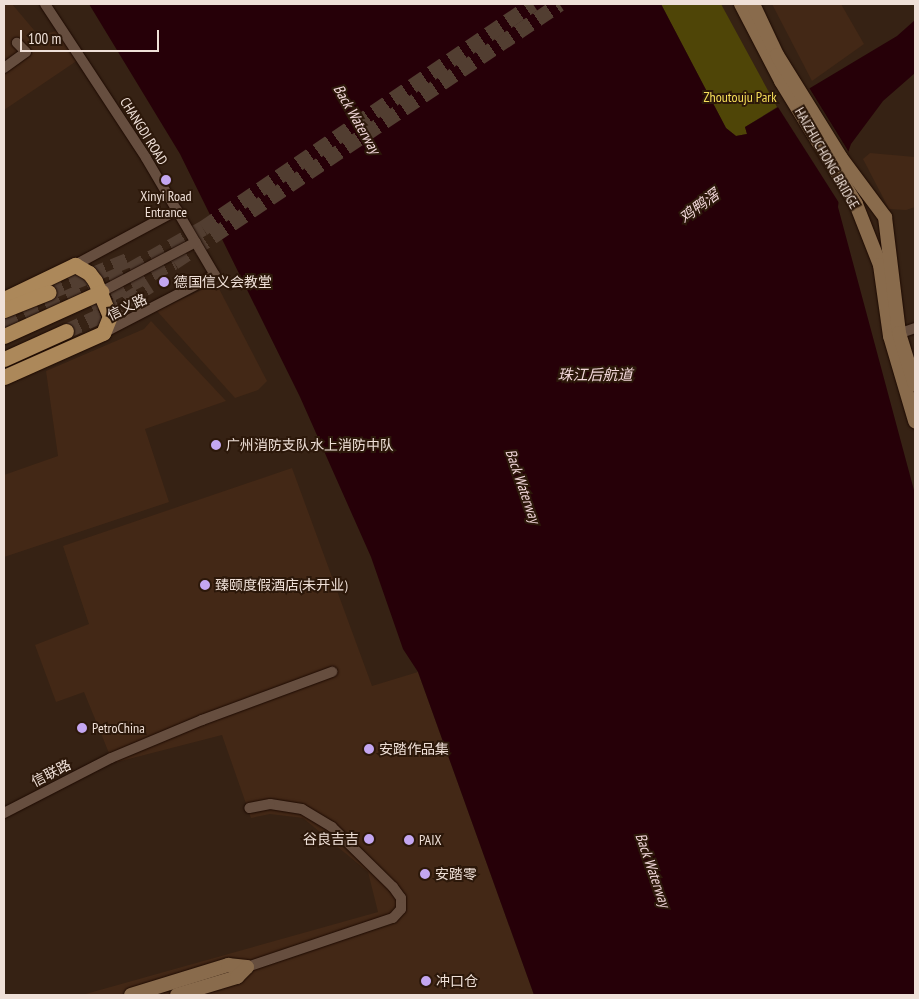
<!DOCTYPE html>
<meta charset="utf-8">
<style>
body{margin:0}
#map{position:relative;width:919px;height:999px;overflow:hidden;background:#362214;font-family:"PT Sans Narrow","Noto Sans SC",sans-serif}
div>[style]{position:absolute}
.built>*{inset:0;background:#432816}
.green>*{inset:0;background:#4f4507}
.water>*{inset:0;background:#260008}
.pier>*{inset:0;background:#362214}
.primary-tunnel>*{height:15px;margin-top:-7.5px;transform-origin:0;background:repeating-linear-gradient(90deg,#523e31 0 15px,transparent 0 23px)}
.roads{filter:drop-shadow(0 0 1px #1d0a01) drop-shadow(0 0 1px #1d0a01)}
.street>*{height:10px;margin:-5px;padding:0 5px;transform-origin:5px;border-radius:5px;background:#664e3f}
.secondary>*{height:14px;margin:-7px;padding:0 7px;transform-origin:7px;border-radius:7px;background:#896b4c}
.primary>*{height:15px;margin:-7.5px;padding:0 7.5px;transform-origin:7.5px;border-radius:7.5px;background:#ac885a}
.dots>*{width:14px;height:14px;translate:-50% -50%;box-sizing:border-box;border:2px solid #2c180a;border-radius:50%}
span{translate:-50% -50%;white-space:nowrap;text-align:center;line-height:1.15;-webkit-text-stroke:4px #2c180a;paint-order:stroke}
.park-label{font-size:14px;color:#f7df5a}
.street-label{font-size:14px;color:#efe0d8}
.poi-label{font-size:14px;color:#efe0d8}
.left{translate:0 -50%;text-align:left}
.right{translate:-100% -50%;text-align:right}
.water-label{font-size:15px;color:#f1d6d9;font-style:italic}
.frame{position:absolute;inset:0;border:5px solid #efe0d8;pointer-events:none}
.scale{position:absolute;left:20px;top:30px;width:139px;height:22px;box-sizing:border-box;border:2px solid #efe0d8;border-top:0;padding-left:6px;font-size:15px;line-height:18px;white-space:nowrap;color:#efe0d8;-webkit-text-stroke:4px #2c180a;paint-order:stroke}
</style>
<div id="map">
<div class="built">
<div style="clip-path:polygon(4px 4px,12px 4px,39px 36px,62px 29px,81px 58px,4px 110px)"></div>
<div style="clip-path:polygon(772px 4px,841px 4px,864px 44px,812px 81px)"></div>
<div style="clip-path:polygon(870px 153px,915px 157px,915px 207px,906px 210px,889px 209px,863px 159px)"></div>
<div style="clip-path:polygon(216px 283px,267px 381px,258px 390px,235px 398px,157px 311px)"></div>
<div style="clip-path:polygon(151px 321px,226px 401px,145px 429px,169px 502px,4px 557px,4px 475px,58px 456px,46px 371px,144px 329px)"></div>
<div style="clip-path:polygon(292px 468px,372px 686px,418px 672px,534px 995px,82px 995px,378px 912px,368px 872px,303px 818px,270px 814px,251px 818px,222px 735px,117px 762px,111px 758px,84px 692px,56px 702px,35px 645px,89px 624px,63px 546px)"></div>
</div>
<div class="green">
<div style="clip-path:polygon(661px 4px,721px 4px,777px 107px,745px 127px,747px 134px,736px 136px,726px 128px)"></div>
</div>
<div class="water">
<div style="clip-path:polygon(89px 4px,661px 4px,726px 128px,736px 136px,747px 134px,745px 127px,897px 36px,915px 20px,915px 73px,883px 101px,851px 144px,843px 167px,838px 207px,915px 494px,915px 995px,534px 995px,418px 672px,403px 649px,371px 557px,300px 397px,180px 154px)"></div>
</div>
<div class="pier">
<div style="clip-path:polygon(808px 86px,850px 154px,841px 206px,776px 104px)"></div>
</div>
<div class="primary-tunnel">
<div style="left:49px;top:292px;width:87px;rotate:-22.2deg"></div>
<div style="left:90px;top:304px;width:94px;rotate:-26.6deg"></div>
<div style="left:174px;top:262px;width:464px;rotate:-33.8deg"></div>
<div style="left:4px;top:325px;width:139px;rotate:-23.8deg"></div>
<div style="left:131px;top:269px;width:83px;rotate:-29.7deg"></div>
<div style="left:203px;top:228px;width:399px;rotate:-34.2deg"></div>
<div style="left:66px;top:331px;width:44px;rotate:-24.2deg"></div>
<div style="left:106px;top:313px;width:52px;rotate:-32.5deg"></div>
</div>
<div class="roads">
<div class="street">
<div style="left:45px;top:4px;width:184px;rotate:56.7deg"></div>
<div style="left:146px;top:158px;width:136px;rotate:59.5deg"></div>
<div style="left:215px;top:275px;width:126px;rotate:152.6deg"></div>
<div style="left:4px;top:68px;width:27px;rotate:-36deg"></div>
<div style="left:26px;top:52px;width:13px;rotate:-135deg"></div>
<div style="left:75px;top:265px;width:116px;rotate:-28.3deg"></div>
<div style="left:101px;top:292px;width:107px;rotate:-27.8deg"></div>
<div style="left:895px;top:335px;width:21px;rotate:-19deg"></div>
<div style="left:4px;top:813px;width:120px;rotate:-27.2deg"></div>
<div style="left:111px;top:758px;width:99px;rotate:-22.7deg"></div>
<div style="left:202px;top:720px;width:139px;rotate:-20.3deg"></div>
<div style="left:247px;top:967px;width:154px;rotate:-18.6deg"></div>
<div style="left:393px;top:918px;width:12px;rotate:-48deg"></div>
<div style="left:401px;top:909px;width:11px;rotate:-90deg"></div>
<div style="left:401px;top:898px;width:14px;rotate:-126deg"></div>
<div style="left:393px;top:887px;width:86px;rotate:-135.5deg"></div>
<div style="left:332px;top:827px;width:35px;rotate:-149deg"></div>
<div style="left:302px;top:809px;width:32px;rotate:-171deg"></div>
<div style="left:270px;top:804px;width:21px;rotate:169deg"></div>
</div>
<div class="secondary">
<div style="left:741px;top:4px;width:87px;rotate:62.5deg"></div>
<div style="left:781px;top:81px;width:144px;rotate:58.6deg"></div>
<div style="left:856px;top:204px;width:66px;rotate:68.5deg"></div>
<div style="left:880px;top:265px;width:72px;rotate:82deg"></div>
<div style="left:890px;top:336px;width:89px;rotate:73.6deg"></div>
<div style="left:753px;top:4px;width:56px;rotate:64.8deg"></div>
<div style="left:777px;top:55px;width:121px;rotate:58.1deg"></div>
<div style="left:841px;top:158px;width:74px;rotate:53.3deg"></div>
<div style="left:885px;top:217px;width:117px;rotate:83.1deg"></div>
<div style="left:899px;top:333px;width:54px;rotate:72.9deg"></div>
<div style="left:131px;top:995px;width:102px;rotate:-17.2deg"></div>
<div style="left:228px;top:965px;width:19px;rotate:6deg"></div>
<div style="left:177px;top:995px;width:63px;rotate:-16.7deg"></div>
<div style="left:237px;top:977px;width:14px;rotate:-45deg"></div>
</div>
<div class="primary">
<div style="left:4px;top:299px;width:79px;rotate:-25.6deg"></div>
<div style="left:75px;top:265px;width:16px;rotate:30deg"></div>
<div style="left:89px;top:273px;width:10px;rotate:53deg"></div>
<div style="left:95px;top:281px;width:38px;rotate:67deg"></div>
<div style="left:110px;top:316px;width:18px;rotate:112deg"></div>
<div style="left:103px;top:333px;width:108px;rotate:156deg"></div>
<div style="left:4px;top:310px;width:48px;rotate:-21.8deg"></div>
<div style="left:4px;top:336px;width:107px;rotate:-24.4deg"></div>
<div style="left:4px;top:359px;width:68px;rotate:-24.3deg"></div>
</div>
</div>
<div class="dots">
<div style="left:166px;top:180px;background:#c4a7f1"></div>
<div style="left:164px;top:282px;background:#c4a7f1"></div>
<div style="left:216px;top:445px;background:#c4a7f1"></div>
<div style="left:205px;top:585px;background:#c4a7f1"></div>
<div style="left:82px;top:728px;background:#c4a7f1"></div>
<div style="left:369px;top:749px;background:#c4a7f1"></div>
<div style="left:369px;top:839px;background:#c4a7f1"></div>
<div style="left:409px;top:840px;background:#c4a7f1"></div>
<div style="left:425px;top:874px;background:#c4a7f1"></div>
<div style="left:426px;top:981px;background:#c4a7f1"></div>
</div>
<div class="park-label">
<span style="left:740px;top:97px">Zhoutouju Park</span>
</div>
<div class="street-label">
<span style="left:144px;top:131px;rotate:58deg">CHANGDI ROAD</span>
<span style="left:827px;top:158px;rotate:60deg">HAIZHUCHONG BRIDGE</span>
<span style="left:127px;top:307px;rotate:-26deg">信义路</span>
<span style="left:51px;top:773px;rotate:-27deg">信联路</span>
</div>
<div class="poi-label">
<span style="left:166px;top:204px">Xinyi Road<br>Entrance</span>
<span class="left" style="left:174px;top:282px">德国信义会教堂</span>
<span class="left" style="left:226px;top:445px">广州消防支队水上消防中队</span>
<span class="left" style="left:215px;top:585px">臻颐度假酒店(未开业)</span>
<span class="left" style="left:92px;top:728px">PetroChina</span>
<span class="left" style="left:379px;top:749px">安踏作品集</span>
<span class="right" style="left:359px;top:839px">谷良吉吉</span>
<span class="left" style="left:419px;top:840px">PAIX</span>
<span class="left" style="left:435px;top:874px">安踏零</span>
<span class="left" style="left:436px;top:981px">冲口仓</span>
</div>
<div class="water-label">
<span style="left:357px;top:119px;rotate:60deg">Back Waterway</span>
<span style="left:699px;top:206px;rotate:-37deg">鸡鸭滘</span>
<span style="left:595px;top:375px">珠江后航道</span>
<span style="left:523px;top:486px;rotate:71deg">Back Waterway</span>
<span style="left:653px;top:870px;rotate:71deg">Back Waterway</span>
</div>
<div class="frame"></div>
<div class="scale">100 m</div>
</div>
